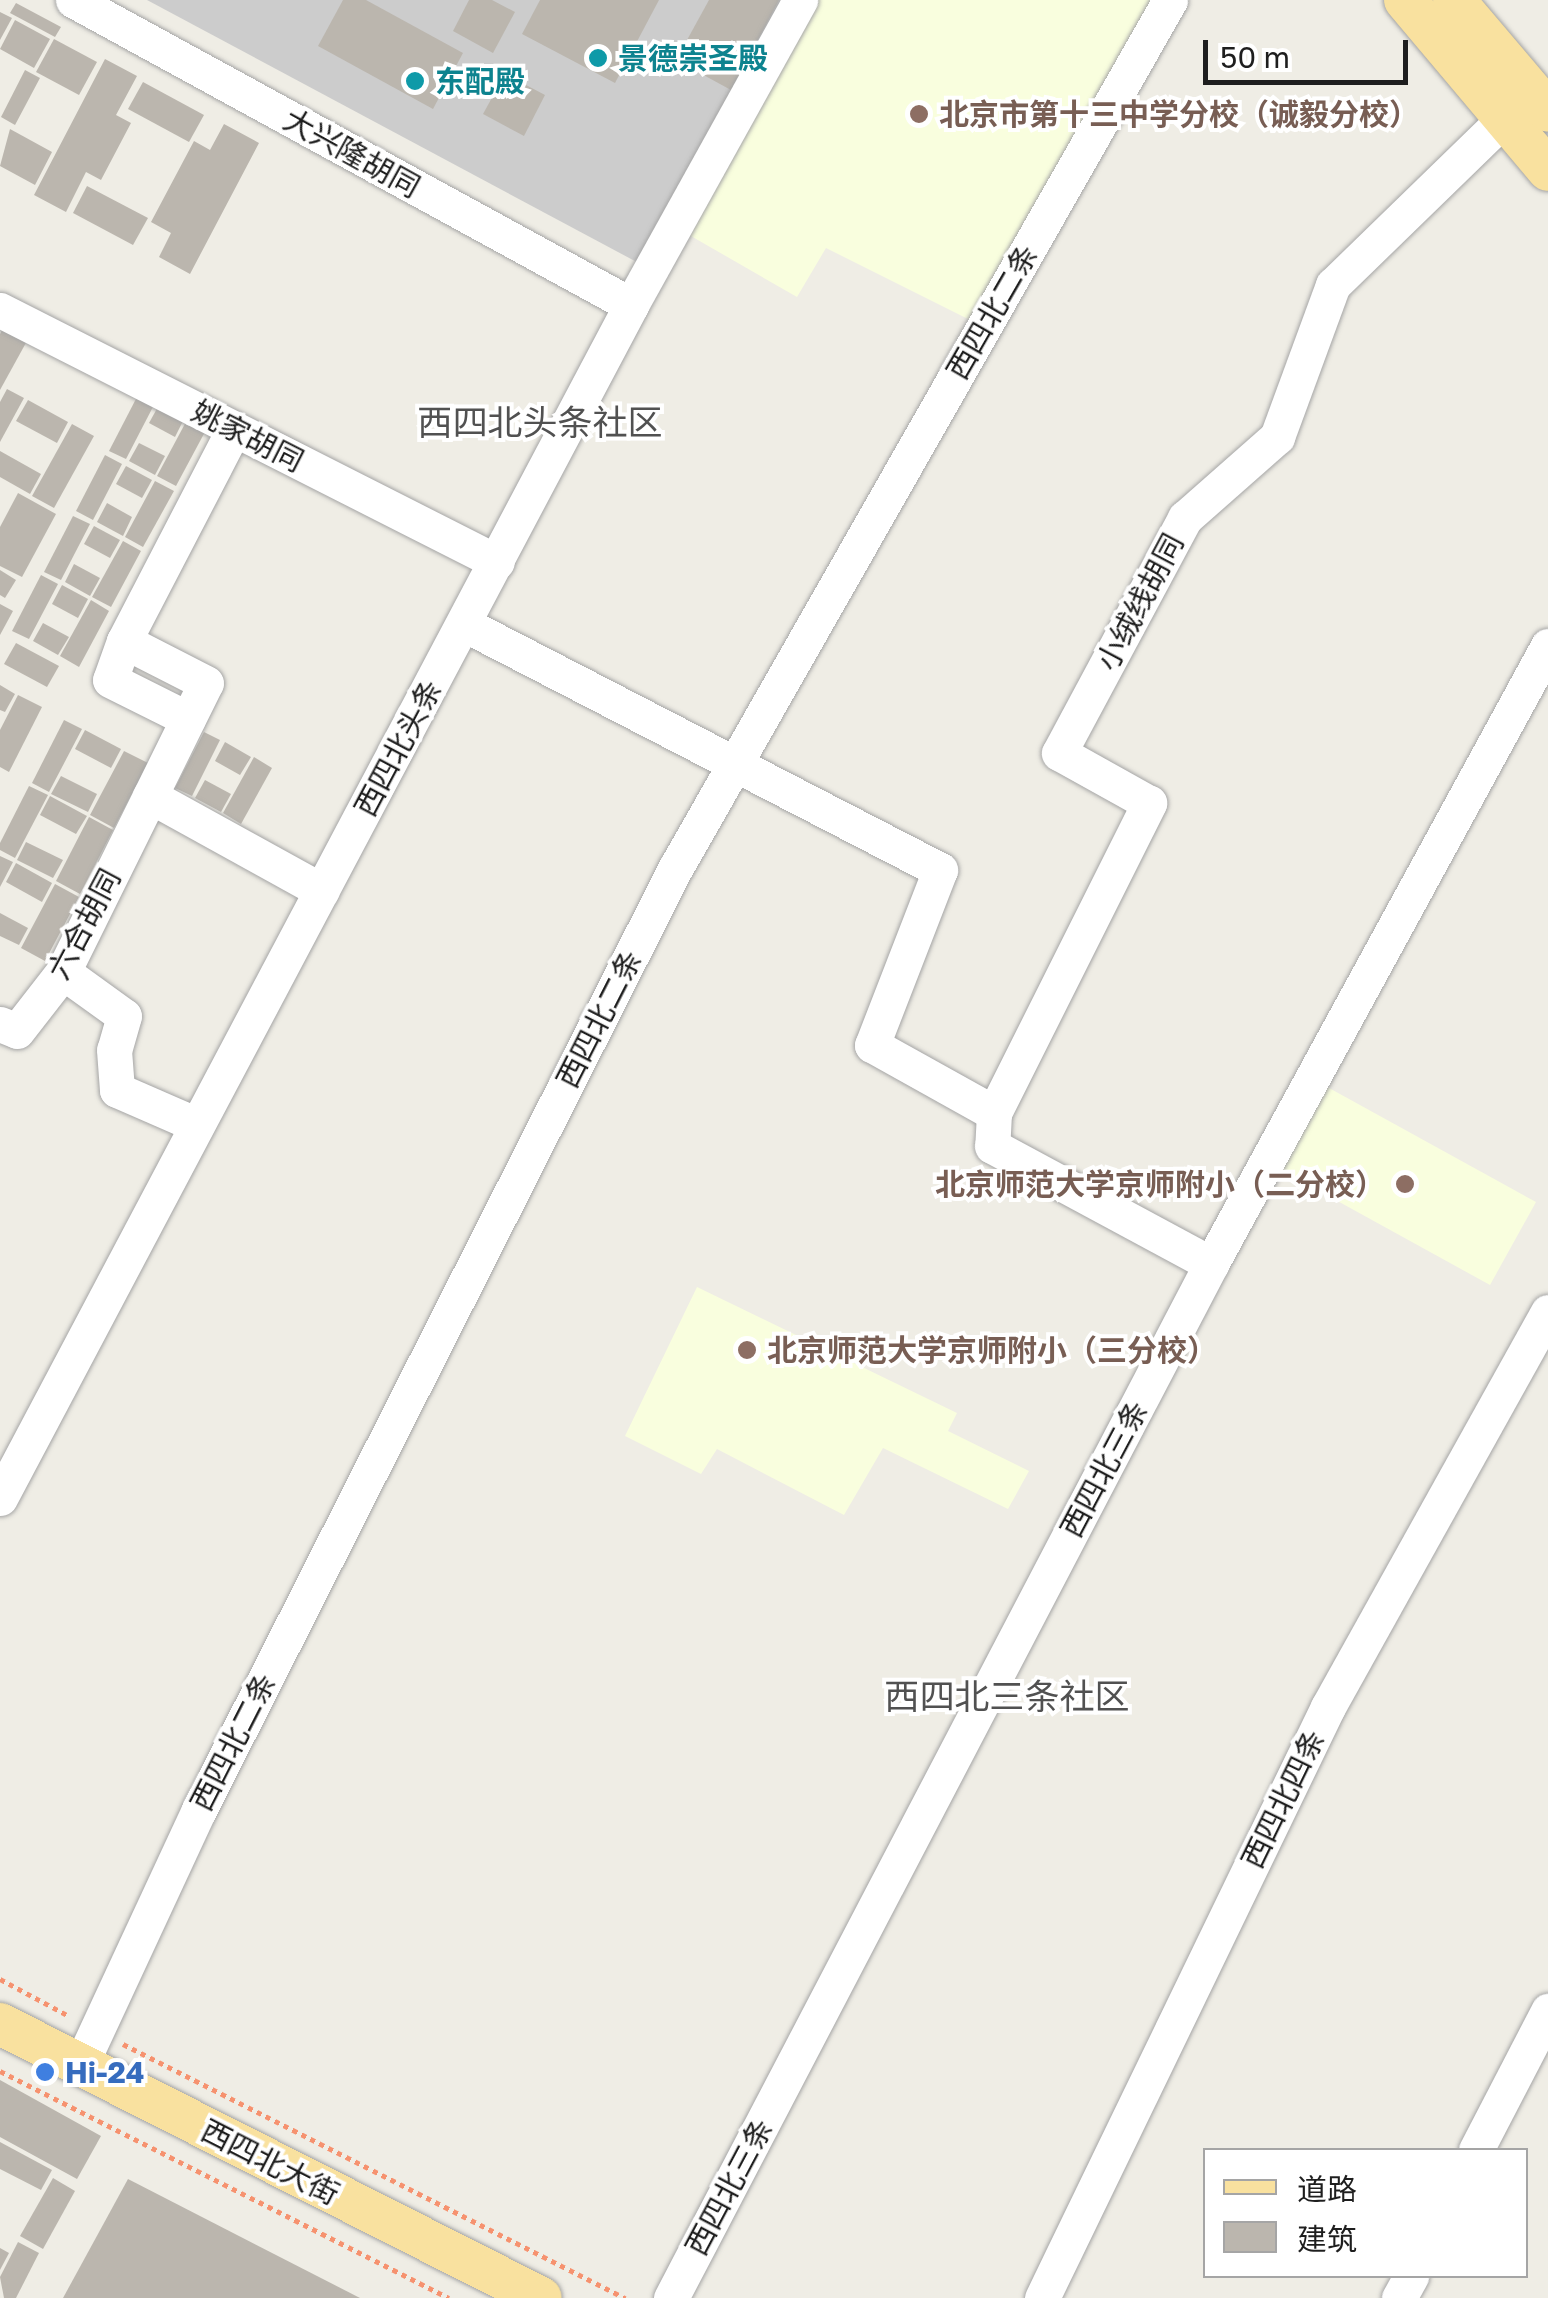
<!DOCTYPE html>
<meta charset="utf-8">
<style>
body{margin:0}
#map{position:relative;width:1548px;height:2298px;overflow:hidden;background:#efede5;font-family:"Golos Text","Noto Sans SC",sans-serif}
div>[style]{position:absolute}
.education>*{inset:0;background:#f9fede}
.religious>*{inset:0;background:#ccc}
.building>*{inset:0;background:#bbb6ae}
.path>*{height:5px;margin-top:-2.5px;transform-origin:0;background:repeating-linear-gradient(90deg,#f6926f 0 5px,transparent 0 10px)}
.roads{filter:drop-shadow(0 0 2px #a5a5a5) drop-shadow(0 0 2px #a5a5a5)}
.minor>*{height:35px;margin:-17.5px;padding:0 17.5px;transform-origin:17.5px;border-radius:17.5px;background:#fff}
.major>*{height:42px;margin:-21px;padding:0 21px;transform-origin:21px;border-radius:21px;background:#f9e19f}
.dots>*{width:28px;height:28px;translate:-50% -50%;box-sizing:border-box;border:5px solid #fff;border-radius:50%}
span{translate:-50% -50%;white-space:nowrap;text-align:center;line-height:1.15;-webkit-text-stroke:8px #fff;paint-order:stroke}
.culture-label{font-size:30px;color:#0d838f;font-weight:700}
.left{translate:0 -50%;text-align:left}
.education-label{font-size:30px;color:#785e54;font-weight:700}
.right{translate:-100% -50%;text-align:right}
.street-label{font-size:30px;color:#1e1e1e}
.shop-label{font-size:30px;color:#366cbe;font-weight:700}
.quarter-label{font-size:35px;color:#515151}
.legend{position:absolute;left:1203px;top:2148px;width:325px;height:130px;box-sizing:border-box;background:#fff;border:2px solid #a5a5a5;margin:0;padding:12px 18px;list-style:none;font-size:30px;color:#1e1e1e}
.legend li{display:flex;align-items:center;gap:20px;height:50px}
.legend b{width:50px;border:2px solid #a5a5a5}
.scale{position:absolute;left:1203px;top:40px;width:205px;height:45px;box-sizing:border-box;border:5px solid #1e1e1e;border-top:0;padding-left:12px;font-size:30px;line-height:35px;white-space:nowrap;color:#1e1e1e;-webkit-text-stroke:8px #fff;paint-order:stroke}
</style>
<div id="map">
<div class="education">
<div style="clip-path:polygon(805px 0,1163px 0,976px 323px,826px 248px,797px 297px,677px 228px)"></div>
<div style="clip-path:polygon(1320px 1083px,1536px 1202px,1490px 1285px,1274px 1166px)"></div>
<div style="clip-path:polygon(697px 1287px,957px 1413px,948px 1431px,1029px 1471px,1008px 1509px,883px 1448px,844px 1515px,717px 1449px,701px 1474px,625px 1436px)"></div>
</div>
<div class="religious">
<div style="clip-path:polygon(147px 0,790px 0,646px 267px)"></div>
</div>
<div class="building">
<div style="clip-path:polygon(343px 0,366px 0,463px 53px,433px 109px,318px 46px)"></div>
<div style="clip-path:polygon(469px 0,492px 0,515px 12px,493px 53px,453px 31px)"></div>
<div style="clip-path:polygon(540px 0,659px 0,615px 83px,522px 34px)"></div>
<div style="clip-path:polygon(709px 0,779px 0,731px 90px,676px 60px)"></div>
<div style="clip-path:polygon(16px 3px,61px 27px,55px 37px,10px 13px)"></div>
<div style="clip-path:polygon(0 12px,12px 18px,0 40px)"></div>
<div style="clip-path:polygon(15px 20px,50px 39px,34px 68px,0 49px)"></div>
<div style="clip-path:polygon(54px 39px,97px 62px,79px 95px,36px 72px)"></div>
<div style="clip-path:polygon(105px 59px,137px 76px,116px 115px,131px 123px,101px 180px,86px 172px,66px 212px,34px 195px)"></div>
<div style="clip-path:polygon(25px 70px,40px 78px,15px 125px,1px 117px)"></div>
<div style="clip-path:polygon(505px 74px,545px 95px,524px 136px,483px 114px)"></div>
<div style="clip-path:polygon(143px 82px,204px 115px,189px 142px,128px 109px)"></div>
<div style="clip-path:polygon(224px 124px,259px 143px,190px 274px,159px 257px,171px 233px,151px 222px,194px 141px,210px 150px)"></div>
<div style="clip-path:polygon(10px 129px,52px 152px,35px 185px,0 166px)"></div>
<div style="clip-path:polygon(87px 186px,148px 218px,133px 245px,73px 213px)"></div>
<div style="clip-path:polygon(3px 328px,27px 341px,0 390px,0 334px)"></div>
<div style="clip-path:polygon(7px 389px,24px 398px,0 442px,0 402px)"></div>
<div style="clip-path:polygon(138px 395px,155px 403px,126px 459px,109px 451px)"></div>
<div style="clip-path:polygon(28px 400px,68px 422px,57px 443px,16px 421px)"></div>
<div style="clip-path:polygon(159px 405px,184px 419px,175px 437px,149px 423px)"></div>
<div style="clip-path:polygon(187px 420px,206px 430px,176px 486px,157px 476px)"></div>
<div style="clip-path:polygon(72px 424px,94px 436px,54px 508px,32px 496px)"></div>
<div style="clip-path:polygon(139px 443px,165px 456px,155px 475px,129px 461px)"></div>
<div style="clip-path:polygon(0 451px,41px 474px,30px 494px,0 477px)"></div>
<div style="clip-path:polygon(105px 455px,122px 464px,93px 520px,76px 511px)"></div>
<div style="clip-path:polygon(126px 466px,152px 480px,142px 498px,116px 484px)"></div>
<div style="clip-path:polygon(155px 481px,174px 491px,143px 547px,125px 537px)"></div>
<div style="clip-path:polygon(18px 493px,56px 514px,22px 577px,0 566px,0 527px)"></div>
<div style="clip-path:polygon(107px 503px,132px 517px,123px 536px,97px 522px)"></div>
<div style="clip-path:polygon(73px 516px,90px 524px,61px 580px,44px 572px)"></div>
<div style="clip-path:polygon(94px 526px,120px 540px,110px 558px,84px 544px)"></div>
<div style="clip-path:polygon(123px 541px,141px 551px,111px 607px,92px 597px)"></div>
<div style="clip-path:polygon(74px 564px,100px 578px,90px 596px,65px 582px)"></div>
<div style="clip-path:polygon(0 570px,16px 580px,5px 598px,0 595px)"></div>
<div style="clip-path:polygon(41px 575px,58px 584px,29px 639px,12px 631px)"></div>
<div style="clip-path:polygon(62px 585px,88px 599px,78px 618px,52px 604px)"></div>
<div style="clip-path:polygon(91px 600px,109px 611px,79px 667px,60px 656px)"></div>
<div style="clip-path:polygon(0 604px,13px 611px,0 635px)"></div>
<div style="clip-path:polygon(43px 623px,69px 637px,58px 655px,33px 641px)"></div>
<div style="clip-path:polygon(16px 643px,59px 666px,47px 687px,4px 664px)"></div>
<div style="clip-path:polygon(0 685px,15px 694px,5px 712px,0 710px)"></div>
<div style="clip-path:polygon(18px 695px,42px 707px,9px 772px,0 767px,0 730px)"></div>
<div style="clip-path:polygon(64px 720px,82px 729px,49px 792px,32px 783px)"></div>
<div style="clip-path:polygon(85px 730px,121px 749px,111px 768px,75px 749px)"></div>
<div style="clip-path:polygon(204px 732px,220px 740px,192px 796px,175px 788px)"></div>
<div style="clip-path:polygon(225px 742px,251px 757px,240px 775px,215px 761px)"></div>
<div style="clip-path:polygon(124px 751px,148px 763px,114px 828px,90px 815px)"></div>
<div style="clip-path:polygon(254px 757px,272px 768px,241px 824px,223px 813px)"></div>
<div style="clip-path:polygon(61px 776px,97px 794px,88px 812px,51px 794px)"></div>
<div style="clip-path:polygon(205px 780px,231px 794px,221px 812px,195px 798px)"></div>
<div style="clip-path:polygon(29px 786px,48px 795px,15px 858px,0 850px,0 843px)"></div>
<div style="clip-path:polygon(50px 796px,87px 816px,76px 834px,40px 815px)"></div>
<div style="clip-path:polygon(89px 817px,113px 830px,80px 894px,56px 881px)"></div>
<div style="clip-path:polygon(26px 842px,63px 860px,53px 878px,17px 860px)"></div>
<div style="clip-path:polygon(0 856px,13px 862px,0 887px)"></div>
<div style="clip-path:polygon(16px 863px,52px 883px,42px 902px,6px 882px)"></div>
<div style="clip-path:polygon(55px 884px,79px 897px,45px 961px,21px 948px)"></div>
<div style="clip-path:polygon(0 913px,28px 928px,19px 945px,0 936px)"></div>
<div style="clip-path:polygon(0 2080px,101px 2136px,77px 2179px,0 2137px)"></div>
<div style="clip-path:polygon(0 2142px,52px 2170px,41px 2190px,0 2169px)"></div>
<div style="clip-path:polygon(53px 2178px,75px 2191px,43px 2249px,20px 2236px)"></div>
<div style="clip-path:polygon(128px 2179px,360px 2298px,63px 2298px)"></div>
<div style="clip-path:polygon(18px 2242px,39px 2253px,16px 2298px,4px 2298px,0 2277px)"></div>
<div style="clip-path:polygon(0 2248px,9px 2253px,0 2270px)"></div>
</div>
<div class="path">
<div style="left:0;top:1979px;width:78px;rotate:28.2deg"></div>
<div style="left:123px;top:2044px;width:563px;rotate:26.84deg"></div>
<div style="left:0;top:2071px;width:503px;rotate:26.82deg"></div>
</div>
<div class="roads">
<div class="minor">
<div style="left:73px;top:0;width:636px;rotate:28.66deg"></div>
<div style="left:0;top:310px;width:557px;rotate:26.89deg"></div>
<div style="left:464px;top:624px;width:536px;rotate:27.33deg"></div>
<div style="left:940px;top:870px;width:188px;rotate:111.2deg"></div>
<div style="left:872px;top:1045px;width:140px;rotate:29.1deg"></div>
<div style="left:994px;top:1113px;width:33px;rotate:93deg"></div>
<div style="left:992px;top:1146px;width:249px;rotate:28.3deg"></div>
<div style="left:124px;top:641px;width:239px;rotate:-62.6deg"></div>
<div style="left:150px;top:796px;width:196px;rotate:28.9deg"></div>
<div style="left:63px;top:972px;width:75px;rotate:35.8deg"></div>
<div style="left:124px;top:1016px;width:35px;rotate:106deg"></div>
<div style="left:114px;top:1050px;width:40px;rotate:85.7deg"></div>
<div style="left:117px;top:1090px;width:87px;rotate:23.6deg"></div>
<div style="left:0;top:1024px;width:18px;rotate:22deg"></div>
<div style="left:17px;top:1031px;width:75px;rotate:-52.1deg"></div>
<div style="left:63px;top:972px;width:322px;rotate:-63.7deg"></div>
<div style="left:206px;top:683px;width:92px;rotate:-152.9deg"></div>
<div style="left:124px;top:641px;width:41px;rotate:109.7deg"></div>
<div style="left:110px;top:680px;width:87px;rotate:26.6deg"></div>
<div style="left:994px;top:1113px;width:347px;rotate:-63.4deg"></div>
<div style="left:1149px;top:803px;width:103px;rotate:-150.9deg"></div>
<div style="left:1059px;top:753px;width:267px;rotate:-61.8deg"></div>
<div style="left:1185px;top:518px;width:123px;rotate:-41.4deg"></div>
<div style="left:1277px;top:437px;width:162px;rotate:-69.8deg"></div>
<div style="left:1333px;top:285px;width:240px;rotate:-44.2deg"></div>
<div style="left:0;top:1498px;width:1350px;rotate:-62.12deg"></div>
<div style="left:631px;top:305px;width:349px;rotate:-61deg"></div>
<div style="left:80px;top:2066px;width:282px;rotate:-65.1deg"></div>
<div style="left:199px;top:1810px;width:1055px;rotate:-63.17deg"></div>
<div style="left:675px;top:869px;width:1000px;rotate:-60.33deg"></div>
<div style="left:1476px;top:2150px;width:157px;rotate:-62.6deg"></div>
<div style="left:671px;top:2298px;width:1167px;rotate:-62.42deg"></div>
<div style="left:1211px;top:1264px;width:704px;rotate:-61.4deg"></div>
<div style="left:1042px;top:2298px;width:657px;rotate:-64.18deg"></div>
<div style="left:1328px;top:1707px;width:452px;rotate:-60.9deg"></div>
<div style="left:1399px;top:2298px;width:25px;rotate:-61deg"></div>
</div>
<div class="major">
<div style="left:1405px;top:0;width:222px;rotate:49.9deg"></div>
<div style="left:1454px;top:0;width:145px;rotate:49.7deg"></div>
<div style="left:0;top:2024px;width:606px;rotate:26.86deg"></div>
</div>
</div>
<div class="dots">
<div style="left:598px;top:58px;background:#0f9aa8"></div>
<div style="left:415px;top:81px;background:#0f9aa8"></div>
<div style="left:919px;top:114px;background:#8d6e63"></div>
<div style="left:1405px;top:1184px;background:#8d6e63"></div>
<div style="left:747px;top:1350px;background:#8d6e63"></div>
<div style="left:45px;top:2072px;background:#3f7fe0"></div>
</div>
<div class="culture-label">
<span class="left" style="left:618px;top:58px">景德崇圣殿</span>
<span class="left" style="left:435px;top:81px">东配殿</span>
</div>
<div class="education-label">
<span class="left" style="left:939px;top:114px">北京市第十三中学分校（诚毅分校）</span>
<span class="right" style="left:1385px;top:1184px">北京师范大学京师附小（二分校）</span>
<span class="left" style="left:767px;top:1350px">北京师范大学京师附小（三分校）</span>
</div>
<div class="street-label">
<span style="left:352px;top:153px;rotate:29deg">大兴隆胡同</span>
<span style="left:992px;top:312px;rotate:-60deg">西四北二条</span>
<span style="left:248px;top:436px;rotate:27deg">姚家胡同</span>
<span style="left:1140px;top:602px;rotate:-62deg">小绒线胡同</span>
<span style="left:398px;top:748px;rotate:-62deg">西四北头条</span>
<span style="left:84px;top:924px;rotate:-62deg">六合胡同</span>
<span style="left:599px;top:1019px;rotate:-63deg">西四北二条</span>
<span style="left:1104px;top:1469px;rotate:-62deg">西四北三条</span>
<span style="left:233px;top:1742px;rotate:-63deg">西四北二条</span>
<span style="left:1283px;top:1799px;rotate:-64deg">西四北四条</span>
<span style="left:270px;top:2162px;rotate:27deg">西四北大街</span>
<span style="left:729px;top:2187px;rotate:-62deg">西四北三条</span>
</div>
<div class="shop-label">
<span class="left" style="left:65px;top:2072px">Hi-24</span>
</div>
<div class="quarter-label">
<span style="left:540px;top:422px">西四北头条社区</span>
<span style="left:1007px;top:1696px">西四北三条社区</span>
</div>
<ul class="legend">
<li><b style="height:12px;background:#f9e19f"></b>道路</li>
<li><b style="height:28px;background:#bbb6ae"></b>建筑</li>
</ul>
<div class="scale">50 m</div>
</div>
